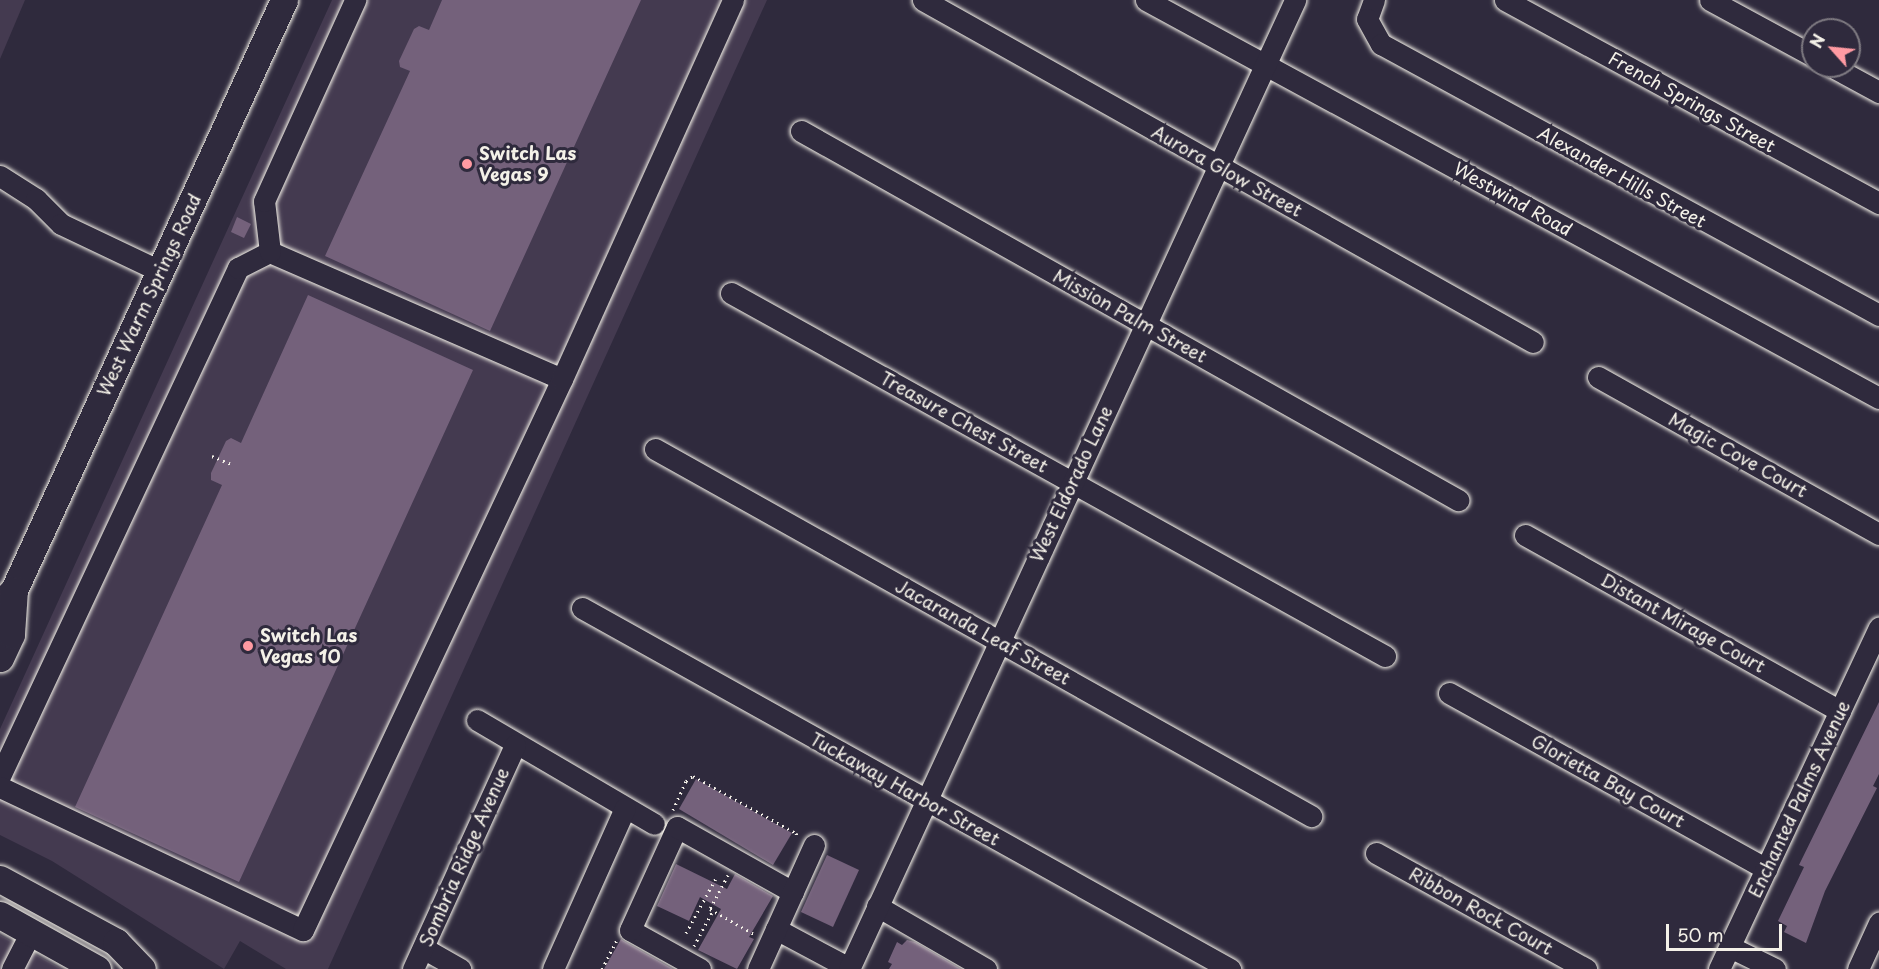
<!DOCTYPE html>
<style>
body{margin:0}
#map{position:relative;width:1879px;height:969px;overflow:hidden;background:#2f2a3d;font-family:"Playpen Sans",sans-serif}
div>[style]{position:absolute}
.built>*{inset:0;background:#443a50}
.building>*{inset:0;background:#74617b}
.path>*{height:3px;margin-top:-1.5px;transform-origin:0;background:repeating-linear-gradient(90deg,#f4f1e8 0 1.5px,transparent 0 6px)}
.roads{filter:drop-shadow(0 0 2px #f4f1e8) drop-shadow(0 0 2px #f4f1e8)}
.minor>*{height:21px;margin:-10.5px;padding:0 10.5px;transform-origin:10.5px;border-radius:10.5px;background:#2f2a3d}
.major>*{height:27px;margin:-13.5px;padding:0 13.5px;transform-origin:13.5px;border-radius:13.5px;background:#2f2a3d}
.dots>*{width:16px;height:16px;translate:-50% -50%;box-sizing:border-box;border:3px solid #2f2a3d;border-radius:50%}
span{translate:-50% -50%;white-space:nowrap;text-align:center;line-height:1.15;-webkit-text-stroke:6px #2f2a3d;paint-order:stroke}
.street-label{font-size:18px;color:#f4f1e8}
.poi-label{font-size:18px;color:#f4f1e8;font-weight:700}
.left{translate:0 -50%;text-align:left}
.north{position:absolute;left:1801px;top:18px;width:60px;height:60px;box-sizing:border-box;background:#2f2a3d;border:2px solid #7e7a81;border-radius:50%;rotate:297deg;font-size:16px;font-weight:700;line-height:24px;text-align:center;color:#f4f1e8}
.north::after{content:'';display:block;margin:auto;width:21px;height:27px;background:#ff9aa2;clip-path:polygon(50% 0,100% 100%,50% 72%,0 100%)}
.scale{position:absolute;left:1666px;top:924px;width:116px;height:27px;box-sizing:border-box;border:3px solid #f4f1e8;border-top:0;padding-left:8px;font-size:18px;line-height:21px;white-space:nowrap;color:#f4f1e8;-webkit-text-stroke:4px #2f2a3d;paint-order:stroke}
</style>
<div id="map">
<div class="built">
<div style="clip-path:polygon(0 0,25px 0,0 59px)"></div>
<div style="clip-path:polygon(332px 0,767px 0,328px 969px,286px 969px,240px 941px,224px 969px,52px 861px,0 835px,0 729px)"></div>
<div style="clip-path:polygon(0 935px,62px 969px,0 969px)"></div>
</div>
<div class="building">
<div style="clip-path:polygon(442px 0,641px 0,490px 331px,325px 256px,410px 71px,400px 67px,399px 61px,414px 29px,419px 26px,429px 30px)"></div>
<div style="clip-path:polygon(237px 217px,251px 224px,244px 238px,231px 232px)"></div>
<div style="clip-path:polygon(308px 295px,473px 370px,239px 882px,75px 807px,222px 485px,211px 480px,211px 473px,226px 441px,231px 438px,241px 443px)"></div>
<div style="clip-path:polygon(1879px 702px,1879px 774px,1873px 786px,1877px 788px,1825px 891px,1806px 943px,1784px 932px,1787px 926px,1778px 921px,1804px 867px,1799px 865px)"></div>
<div style="clip-path:polygon(696px 779px,792px 833px,773px 865px,679px 809px)"></div>
<div style="clip-path:polygon(827px 855px,859px 870px,833px 927px,801px 912px)"></div>
<div style="clip-path:polygon(676px 864px,727px 889px,735px 874px,773px 896px,749px 937px,754px 939px,737px 969px,698px 950px,721px 909px,700px 897px,689px 921px,657px 906px)"></div>
<div style="clip-path:polygon(621px 939px,624px 941px,673px 969px,604px 969px)"></div>
<div style="clip-path:polygon(907px 940px,915px 942px,961px 969px,889px 969px,892px 964px,888px 962px,897px 942px,902px 945px)"></div>
</div>
<div class="path">
<div style="left:212px;top:456px;width:21px;rotate:23deg"></div>
<div style="left:673px;top:810px;width:32px;rotate:-66deg"></div>
<div style="left:686px;top:781px;width:9px;rotate:-36deg"></div>
<div style="left:693px;top:776px;width:118px;rotate:29deg"></div>
<div style="left:796px;top:833px;width:5px;rotate:68deg"></div>
<div style="left:728px;top:875px;width:38px;rotate:118deg"></div>
<div style="left:710px;top:909px;width:51px;rotate:29.6deg"></div>
<div style="left:686px;top:933px;width:63px;rotate:-61.4deg"></div>
<div style="left:694px;top:946px;width:40px;rotate:-62deg"></div>
<div style="left:602px;top:969px;width:34px;rotate:-63deg"></div>
</div>
<div class="roads">
<div class="minor">
<div style="left:923px;top:0;width:699px;rotate:29.28deg"></div>
<div style="left:1146px;top:0;width:834px;rotate:28.5deg"></div>
<div style="left:1374px;top:0;width:20px;rotate:110deg"></div>
<div style="left:1367px;top:19px;width:29px;rotate:61deg"></div>
<div style="left:1381px;top:44px;width:567px;rotate:28.55deg"></div>
<div style="left:1505px;top:0;width:426px;rotate:28.5deg"></div>
<div style="left:1710px;top:0;width:117px;rotate:28.5deg"></div>
<div style="left:1831px;top:66px;width:55px;rotate:28.4deg"></div>
<div style="left:801px;top:131px;width:754px;rotate:29.32deg"></div>
<div style="left:0;top:176px;width:43px;rotate:32.6deg"></div>
<div style="left:36px;top:199px;width:35px;rotate:45deg"></div>
<div style="left:61px;top:224px;width:110px;rotate:25.4deg"></div>
<div style="left:270px;top:252px;width:318px;rotate:23.5deg"></div>
<div style="left:731px;top:293px;width:748px;rotate:29.03deg"></div>
<div style="left:1598px;top:377px;width:322px;rotate:29.2deg"></div>
<div style="left:655px;top:449px;width:752px;rotate:29.22deg"></div>
<div style="left:1525px;top:535px;width:361px;rotate:29.2deg"></div>
<div style="left:582px;top:608px;width:742px;rotate:29.12deg"></div>
<div style="left:1449px;top:693px;width:363px;rotate:29deg"></div>
<div style="left:477px;top:720px;width:205px;rotate:30.4deg"></div>
<div style="left:0;top:776px;width:561px;rotate:-64.9deg"></div>
<div style="left:238px;top:268px;width:36px;rotate:-27deg"></div>
<div style="left:270px;top:252px;width:51px;rotate:-96.7deg"></div>
<div style="left:264px;top:201px;width:221px;rotate:-65.6deg"></div>
<div style="left:0;top:787px;width:335px;rotate:25.3deg"></div>
<div style="left:303px;top:930px;width:609px;rotate:-64.82deg"></div>
<div style="left:562px;top:379px;width:416px;rotate:-65.7deg"></div>
<div style="left:1376px;top:853px;width:240px;rotate:28.9deg"></div>
<div style="left:877px;top:906px;width:126px;rotate:30deg"></div>
<div style="left:776px;top:929px;width:83px;rotate:28.1deg"></div>
<div style="left:1730px;top:947px;width:50px;rotate:26.1deg"></div>
<div style="left:423px;top:948px;width:43px;rotate:29.6deg"></div>
<div style="left:12px;top:969px;width:42px;rotate:-62.8deg"></div>
<div style="left:413px;top:969px;width:246px;rotate:-65.5deg"></div>
<div style="left:553px;top:969px;width:176px;rotate:-65.9deg"></div>
<div style="left:700px;top:969px;width:80px;rotate:-150.9deg"></div>
<div style="left:630px;top:930px;width:113px;rotate:-65.5deg"></div>
<div style="left:677px;top:827px;width:133px;rotate:29.3deg"></div>
<div style="left:758px;top:969px;width:136px;rotate:-65.7deg"></div>
<div style="left:849px;top:969px;width:1067px;rotate:-65.28deg"></div>
<div style="left:1719px;top:969px;width:377px;rotate:-64.9deg"></div>
<div style="left:1858px;top:969px;width:51px;rotate:-65.5deg"></div>
</div>
<div class="major">
<div style="left:0;top:604px;width:20px;rotate:-45deg"></div>
<div style="left:14px;top:590px;width:649px;rotate:-65.41deg"></div>
<div style="left:0;top:658px;width:26px;rotate:-65deg"></div>
<div style="left:11px;top:634px;width:44px;rotate:-86.1deg"></div>
<div style="left:0;top:879px;width:132px;rotate:28.5deg"></div>
<div style="left:116px;top:942px;width:37px;rotate:46deg"></div>
<div style="left:0;top:915px;width:111px;rotate:29.1deg"></div>
</div>
</div>
<div class="dots">
<div style="left:467px;top:164px;background:#ff9aa2"></div>
<div style="left:248px;top:646px;background:#ff9aa2"></div>
</div>
<div class="street-label">
<span style="left:1692px;top:102px;rotate:29deg">French Springs Street</span>
<span style="left:1227px;top:171px;rotate:29deg">Aurora Glow Street</span>
<span style="left:1622px;top:177px;rotate:29deg">Alexander Hills Street</span>
<span style="left:1513px;top:199px;rotate:29deg">Westwind Road</span>
<span style="left:149px;top:295px;rotate:-65deg">West Warm Springs Road</span>
<span style="left:1130px;top:316px;rotate:29deg">Mission Palm Street</span>
<span style="left:964px;top:422px;rotate:29deg">Treasure Chest Street</span>
<span style="left:1738px;top:455px;rotate:29deg">Magic Cove Court</span>
<span style="left:1071px;top:484px;rotate:-65deg">West Eldorado Lane</span>
<span style="left:1683px;top:623px;rotate:29deg">Distant Mirage Court</span>
<span style="left:983px;top:632px;rotate:29deg">Jacaranda Leaf Street</span>
<span style="left:1608px;top:781px;rotate:29deg">Glorietta Bay Court</span>
<span style="left:905px;top:789px;rotate:29deg">Tuckaway Harbor Street</span>
<span style="left:1799px;top:799px;rotate:-65deg">Enchanted Palms Avenue</span>
<span style="left:464px;top:857px;rotate:-66deg">Sombria Ridge Avenue</span>
<span style="left:1481px;top:911px;rotate:29deg">Ribbon Rock Court</span>
</div>
<div class="poi-label">
<span class="left" style="left:479px;top:164px">Switch Las<br>Vegas 9</span>
<span class="left" style="left:260px;top:646px">Switch Las<br>Vegas 10</span>
</div>
<div class="north">N</div>
<div class="scale">50 m</div>
</div>
